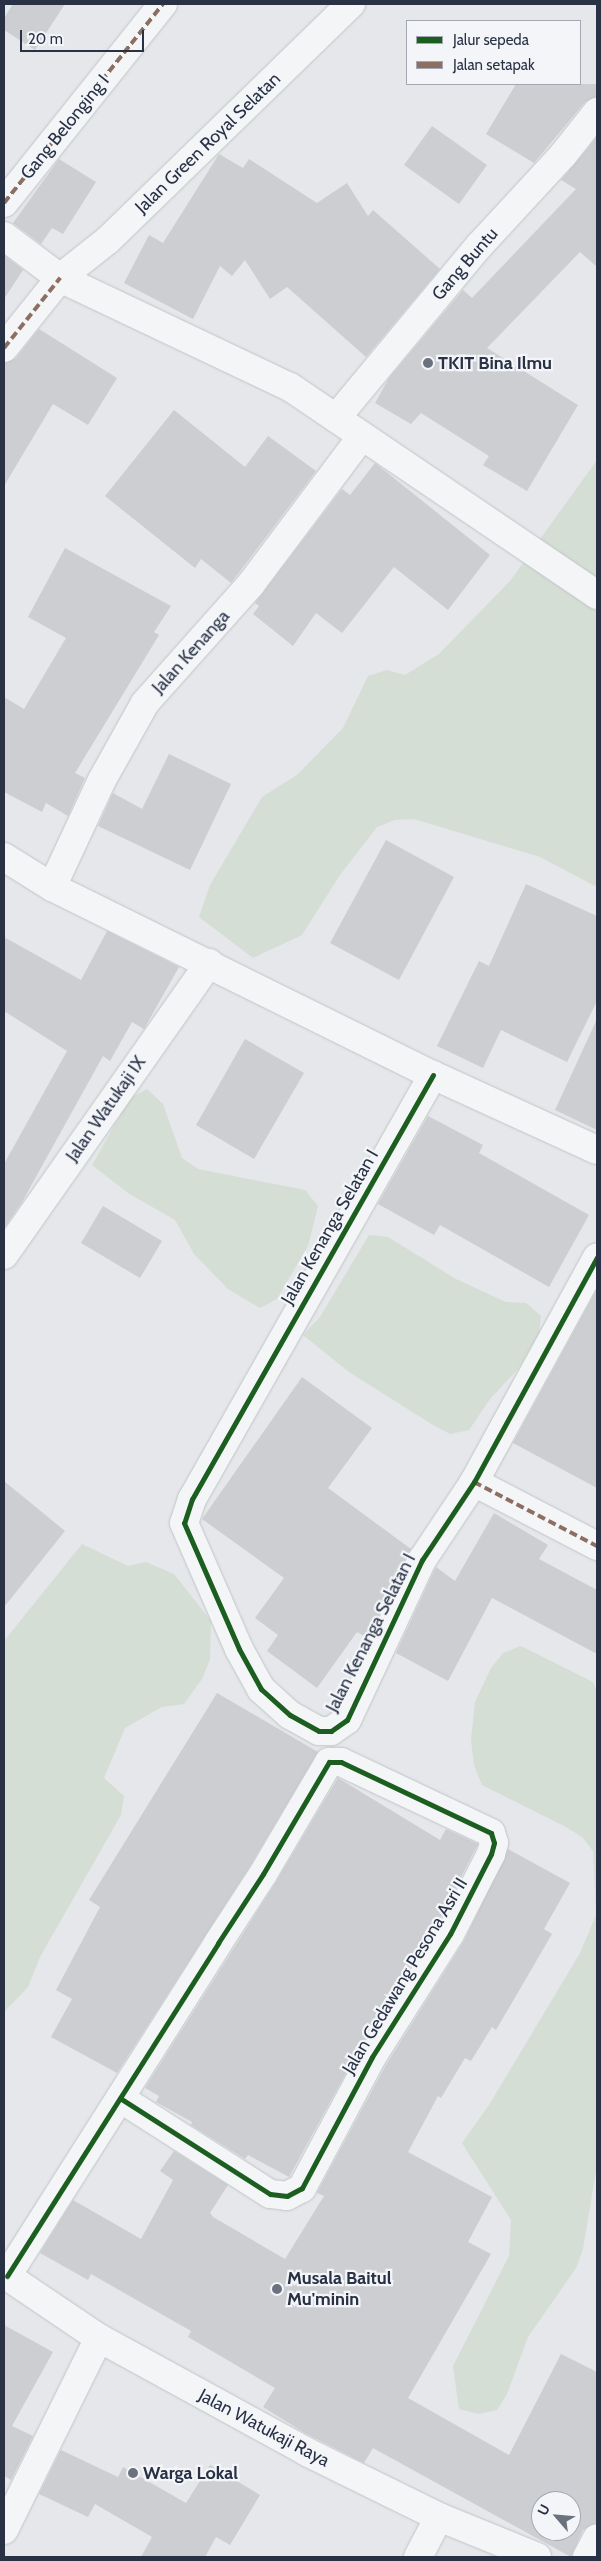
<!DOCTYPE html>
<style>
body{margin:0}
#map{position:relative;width:601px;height:2561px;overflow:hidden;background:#e5e7ea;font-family:Cabin,sans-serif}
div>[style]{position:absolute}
.green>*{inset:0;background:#d4ded5}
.building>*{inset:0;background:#ccced2}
.roads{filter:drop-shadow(0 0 1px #c2c4c8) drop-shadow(0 0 1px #c2c4c8)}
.minor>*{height:28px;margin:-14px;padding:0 14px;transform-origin:14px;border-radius:14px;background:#f4f5f7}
.quiet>*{height:4px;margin-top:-2px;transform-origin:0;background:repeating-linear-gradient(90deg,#8d6e63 0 8px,transparent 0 12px)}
.cycleway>*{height:5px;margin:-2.5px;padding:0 2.5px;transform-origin:2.5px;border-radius:2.5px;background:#1b5e20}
.dots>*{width:14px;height:14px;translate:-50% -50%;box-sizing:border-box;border:2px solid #f3f5f9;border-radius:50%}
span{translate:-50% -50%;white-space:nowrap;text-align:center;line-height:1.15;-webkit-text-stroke:4.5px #f3f5f9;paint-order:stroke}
.street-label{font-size:18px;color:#293245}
.poi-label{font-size:18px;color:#293245;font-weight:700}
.left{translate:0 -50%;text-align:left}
.frame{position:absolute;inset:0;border:5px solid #293245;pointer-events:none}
.legend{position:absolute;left:406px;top:20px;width:175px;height:65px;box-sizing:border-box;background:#f3f5f9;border:1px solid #a2a7b1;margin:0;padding:6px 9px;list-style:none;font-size:15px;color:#293245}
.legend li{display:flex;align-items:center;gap:10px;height:25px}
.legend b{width:25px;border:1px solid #a2a7b1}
.north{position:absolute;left:531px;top:2491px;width:50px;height:50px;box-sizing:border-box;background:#f3f5f9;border:1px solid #a2a7b1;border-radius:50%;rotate:297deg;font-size:14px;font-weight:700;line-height:20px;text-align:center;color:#293245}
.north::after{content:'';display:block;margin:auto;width:18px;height:22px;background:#6b717f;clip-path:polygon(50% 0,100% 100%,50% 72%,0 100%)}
.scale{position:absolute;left:20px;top:30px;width:124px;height:22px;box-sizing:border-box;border:2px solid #293245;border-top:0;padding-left:6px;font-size:15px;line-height:18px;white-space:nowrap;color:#293245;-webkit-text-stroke:4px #f3f5f9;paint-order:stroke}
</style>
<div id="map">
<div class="green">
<div style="clip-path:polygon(597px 460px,597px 887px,540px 857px,414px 819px,395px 820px,377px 827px,340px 875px,302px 935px,253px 958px,199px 917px,210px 885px,262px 797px,297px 775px,343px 728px,368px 676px,387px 670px,405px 675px,439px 654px,510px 581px)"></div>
<div style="clip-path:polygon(147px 1089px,163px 1104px,182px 1158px,198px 1169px,305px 1190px,318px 1206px,308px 1246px,277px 1299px,260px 1308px,228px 1289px,194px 1254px,175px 1220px,128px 1193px,92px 1165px,130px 1098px)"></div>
<div style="clip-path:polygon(369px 1235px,388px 1237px,456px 1279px,506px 1302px,526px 1303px,541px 1316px,539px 1334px,518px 1369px,490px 1399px,469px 1430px,450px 1434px,433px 1425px,349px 1372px,303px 1335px,320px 1317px)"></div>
<div style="clip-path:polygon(82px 1544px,128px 1566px,146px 1562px,174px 1574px,211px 1621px,210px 1659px,202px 1679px,184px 1704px,162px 1707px,125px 1728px,104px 1778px,124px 1796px,121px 1815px,40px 1957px,28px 1987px,4px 2012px,4px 1641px)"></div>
<div style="clip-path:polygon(521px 1646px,593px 1682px,597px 1692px,597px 2165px,583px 2249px,576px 2268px,528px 2337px,507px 2394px,497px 2410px,478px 2414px,459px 2409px,453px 2366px,509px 2256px,511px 2220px,462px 2143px,489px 2105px,580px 1953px,596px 1915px,593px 1851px,582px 1837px,566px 1827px,482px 1785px,474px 1765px,471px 1740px,475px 1702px,491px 1668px,503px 1653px)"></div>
</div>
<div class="building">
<div style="clip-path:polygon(13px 4px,65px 4px,35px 50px,4px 30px,4px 18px)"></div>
<div style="clip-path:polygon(516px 84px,597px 84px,597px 97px,585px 102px,534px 163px,486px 134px)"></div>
<div style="clip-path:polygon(432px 126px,487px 165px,459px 204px,404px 165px)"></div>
<div style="clip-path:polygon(597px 137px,597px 267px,580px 252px,487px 348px,578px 405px,527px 491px,483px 465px,489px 456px,421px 413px,411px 424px,375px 403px,389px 378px,463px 290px,472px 298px,576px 189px,561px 180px)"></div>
<div style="clip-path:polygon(219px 154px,243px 168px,249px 159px,317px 203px,347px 183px,368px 216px,373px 210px,440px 269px,366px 357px,287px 287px,270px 299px,245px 260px,232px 276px,220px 266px,193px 319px,124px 283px,149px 235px,163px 243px)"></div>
<div style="clip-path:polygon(59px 159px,96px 182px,63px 234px,52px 228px,41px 244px,13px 223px)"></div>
<div style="clip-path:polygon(4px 255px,23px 270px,4px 299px)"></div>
<div style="clip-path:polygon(39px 329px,117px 378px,88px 425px,53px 404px,4px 486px,4px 363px,16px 358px)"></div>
<div style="clip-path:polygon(174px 410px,245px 467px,268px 436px,316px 471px,231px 583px,201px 559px,195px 568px,105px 496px)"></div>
<div style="clip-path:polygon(375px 463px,490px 555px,448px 610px,394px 567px,342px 633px,316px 613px,293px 646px,253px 614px,259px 606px,255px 603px,342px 489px,350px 495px)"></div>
<div style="clip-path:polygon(65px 548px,171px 606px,154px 632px,159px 635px,75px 773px,85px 778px,68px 816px,46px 803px,42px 812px,4px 792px,4px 697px,24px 709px,66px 638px,28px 617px)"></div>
<div style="clip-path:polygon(169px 754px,231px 784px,190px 870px,98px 826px,113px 793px,142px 809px)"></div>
<div style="clip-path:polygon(386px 840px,454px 877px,399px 980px,330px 943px)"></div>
<div style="clip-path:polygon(526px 884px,597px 916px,597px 1001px,567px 1062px,501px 1030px,483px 1068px,437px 1046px,479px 961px,489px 966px)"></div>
<div style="clip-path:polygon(107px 931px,179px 967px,144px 1029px,132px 1022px,110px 1061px,103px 1056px,22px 1202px,4px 1228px,4px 1164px,67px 1051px,4px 1011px,4px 937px,81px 980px)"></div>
<div style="clip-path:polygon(597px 1019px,597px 1130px,555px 1110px)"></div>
<div style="clip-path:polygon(245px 1039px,304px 1073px,254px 1159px,196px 1125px)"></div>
<div style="clip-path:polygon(428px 1116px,483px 1145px,479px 1153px,589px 1215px,549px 1287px,440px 1225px,434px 1235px,378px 1204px)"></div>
<div style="clip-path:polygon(103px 1206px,162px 1241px,140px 1278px,81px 1243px)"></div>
<div style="clip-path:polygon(597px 1289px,597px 1488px,513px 1443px)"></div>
<div style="clip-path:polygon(302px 1377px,372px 1428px,328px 1488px,411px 1549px,368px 1638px,357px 1632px,317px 1688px,267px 1651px,278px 1635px,255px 1618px,284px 1578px,202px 1519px)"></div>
<div style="clip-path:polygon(4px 1481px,65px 1531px,4px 1607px)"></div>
<div style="clip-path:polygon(494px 1513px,548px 1545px,539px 1559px,597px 1590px,597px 1654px,492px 1598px,448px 1681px,396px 1653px,436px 1567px,455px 1581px)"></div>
<div style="clip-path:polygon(217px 1693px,318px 1752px,250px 1866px,117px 2073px,51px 2037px,72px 1999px,56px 1990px,100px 1907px,89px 1900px)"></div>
<div style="clip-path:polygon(338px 1778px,440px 1840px,446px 1829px,478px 1844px,436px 1926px,359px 2049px,289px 2177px,248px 2155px,245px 2159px,191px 2125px,192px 2122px,156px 2102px,159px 2096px,145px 2088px,276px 1882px)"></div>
<div style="clip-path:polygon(evenodd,508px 1849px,570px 1883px,544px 1929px,552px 1934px,496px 2030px,492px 2027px,471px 2061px,465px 2058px,441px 2098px,438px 2096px,408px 2152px,492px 2197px,468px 2242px,491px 2254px,408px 2398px,509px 2455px,561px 2354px,597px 2372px,597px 2523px,583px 2530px,571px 2557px,373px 2448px,364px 2463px,305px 2433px,263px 2407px,275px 2388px,188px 2337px,191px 2331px,91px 2274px,88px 2280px,40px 2253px,73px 2200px,141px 2239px,173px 2180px,160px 2171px,174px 2151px,228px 2185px,210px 2213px,213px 2217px,285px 2259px,324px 2196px,317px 2193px,386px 2065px,464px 1941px,508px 1849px,541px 2501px,571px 2501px,571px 2531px,541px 2531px,541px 2501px)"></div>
<div style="clip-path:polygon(4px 2325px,53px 2352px,12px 2426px,33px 2436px,11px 2480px,4px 2476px)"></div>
<div style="clip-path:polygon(61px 2450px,118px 2477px,123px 2467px,186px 2503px,210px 2465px,260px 2495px,230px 2545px,216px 2537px,205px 2557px,141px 2557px,152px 2537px,95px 2504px,88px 2517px,39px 2494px)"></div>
</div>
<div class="roads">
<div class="minor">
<div style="left:4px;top:203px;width:255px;rotate:-51.4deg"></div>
<div style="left:4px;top:236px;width:70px;rotate:36.9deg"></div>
<div style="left:60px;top:278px;width:255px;rotate:25.4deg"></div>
<div style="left:290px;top:387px;width:371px;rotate:34.1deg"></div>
<div style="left:4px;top:348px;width:90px;rotate:-51.3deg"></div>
<div style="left:60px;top:278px;width:61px;rotate:-38.4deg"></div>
<div style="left:108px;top:240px;width:339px;rotate:-44.2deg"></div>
<div style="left:336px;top:418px;width:224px;rotate:-50.3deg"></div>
<div style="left:479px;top:246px;width:124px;rotate:-47.3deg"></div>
<div style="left:563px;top:155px;width:55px;rotate:-51.7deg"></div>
<div style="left:4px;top:857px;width:57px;rotate:32deg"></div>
<div style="left:52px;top:887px;width:425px;rotate:26.3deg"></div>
<div style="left:433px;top:1075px;width:180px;rotate:24.6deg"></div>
<div style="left:52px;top:887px;width:118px;rotate:-65deg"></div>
<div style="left:102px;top:780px;width:88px;rotate:-60.8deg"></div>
<div style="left:145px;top:703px;width:159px;rotate:-48.3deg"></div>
<div style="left:251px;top:584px;width:185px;rotate:-53.1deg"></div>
<div style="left:433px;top:1075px;width:488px;rotate:119.6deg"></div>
<div style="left:192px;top:1499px;width:25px;rotate:108deg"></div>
<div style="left:184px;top:1523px;width:137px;rotate:66.4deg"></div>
<div style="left:239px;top:1649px;width:46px;rotate:61.2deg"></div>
<div style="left:261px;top:1689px;width:39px;rotate:42deg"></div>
<div style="left:290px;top:1715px;width:33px;rotate:29deg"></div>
<div style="left:319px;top:1731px;width:12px"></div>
<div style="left:331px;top:1731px;width:19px;rotate:-35deg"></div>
<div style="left:347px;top:1720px;width:177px;rotate:-64.9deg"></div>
<div style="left:422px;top:1560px;width:94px;rotate:-56.3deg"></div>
<div style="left:474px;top:1482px;width:256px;rotate:-61.3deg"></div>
<div style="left:4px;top:1255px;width:357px;rotate:-54.9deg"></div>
<div style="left:474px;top:1482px;width:139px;rotate:27.5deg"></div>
<div style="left:4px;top:2274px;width:115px;rotate:34deg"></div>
<div style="left:99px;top:2338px;width:237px;rotate:28.7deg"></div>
<div style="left:307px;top:2452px;width:147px;rotate:26.2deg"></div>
<div style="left:439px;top:2517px;width:106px;rotate:22.2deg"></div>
<div style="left:7px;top:2276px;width:394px;rotate:-57.6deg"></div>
<div style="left:218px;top:1943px;width:82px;rotate:-56.9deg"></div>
<div style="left:263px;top:1874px;width:130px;rotate:-59.5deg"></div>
<div style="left:329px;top:1762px;width:12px"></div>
<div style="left:341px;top:1762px;width:166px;rotate:25.3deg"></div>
<div style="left:491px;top:1833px;width:10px;rotate:73deg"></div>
<div style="left:494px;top:1843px;width:11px;rotate:105deg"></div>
<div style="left:491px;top:1854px;width:90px;rotate:117.1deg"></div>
<div style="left:450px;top:1934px;width:146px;rotate:122.4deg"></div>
<div style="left:372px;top:2057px;width:149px;rotate:118.1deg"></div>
<div style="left:302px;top:2188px;width:17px;rotate:152deg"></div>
<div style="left:287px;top:2196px;width:17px;rotate:-173deg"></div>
<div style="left:270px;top:2194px;width:178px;rotate:-147.4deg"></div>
<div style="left:4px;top:2530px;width:214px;rotate:-63.7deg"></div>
<div style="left:418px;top:2557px;width:45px;rotate:-62.3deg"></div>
<div style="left:587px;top:2557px;width:21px;rotate:-62deg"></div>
</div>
</div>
<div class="quiet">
<div style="left:4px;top:203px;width:255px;rotate:-51.4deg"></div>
<div style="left:4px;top:348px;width:90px;rotate:-51.3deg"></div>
<div style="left:474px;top:1482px;width:139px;rotate:27.5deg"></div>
</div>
<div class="cycleway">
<div style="left:433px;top:1075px;width:488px;rotate:119.6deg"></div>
<div style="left:192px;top:1499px;width:25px;rotate:108deg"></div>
<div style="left:184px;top:1523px;width:137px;rotate:66.4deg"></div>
<div style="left:239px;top:1649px;width:46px;rotate:61.2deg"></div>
<div style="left:261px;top:1689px;width:39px;rotate:42deg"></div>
<div style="left:290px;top:1715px;width:33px;rotate:29deg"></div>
<div style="left:319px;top:1731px;width:12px"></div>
<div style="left:331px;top:1731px;width:19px;rotate:-35deg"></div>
<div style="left:347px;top:1720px;width:177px;rotate:-64.9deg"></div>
<div style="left:422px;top:1560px;width:94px;rotate:-56.3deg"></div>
<div style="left:474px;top:1482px;width:256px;rotate:-61.3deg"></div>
<div style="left:7px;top:2276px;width:394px;rotate:-57.6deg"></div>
<div style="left:218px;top:1943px;width:82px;rotate:-56.9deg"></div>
<div style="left:263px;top:1874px;width:130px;rotate:-59.5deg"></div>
<div style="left:329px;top:1762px;width:12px"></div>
<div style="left:341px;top:1762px;width:166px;rotate:25.3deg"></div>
<div style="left:491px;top:1833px;width:10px;rotate:73deg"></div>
<div style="left:494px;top:1843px;width:11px;rotate:105deg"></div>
<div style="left:491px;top:1854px;width:90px;rotate:117.1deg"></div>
<div style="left:450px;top:1934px;width:146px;rotate:122.4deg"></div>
<div style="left:372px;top:2057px;width:149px;rotate:118.1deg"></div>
<div style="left:302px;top:2188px;width:17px;rotate:152deg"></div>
<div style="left:287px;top:2196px;width:17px;rotate:-173deg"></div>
<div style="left:270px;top:2194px;width:178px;rotate:-147.4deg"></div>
</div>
<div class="dots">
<div style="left:428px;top:363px;background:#6b717f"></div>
<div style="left:277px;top:2289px;background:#6b717f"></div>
<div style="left:133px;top:2473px;background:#6b717f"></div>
</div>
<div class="street-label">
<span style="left:65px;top:127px;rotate:-51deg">Gang Belonging I</span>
<span style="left:208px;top:143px;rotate:-44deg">Jalan Green Royal Selatan</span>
<span style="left:465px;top:264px;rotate:-49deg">Gang Buntu</span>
<span style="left:191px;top:652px;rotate:-48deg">Jalan Kenanga</span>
<span style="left:106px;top:1109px;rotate:-55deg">Jalan Watukaji IX</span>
<span style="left:330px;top:1227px;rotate:-60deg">Jalan Kenanga Selatan I</span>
<span style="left:371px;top:1633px;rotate:-63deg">Jalan Kenanga Selatan I</span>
<span style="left:405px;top:1976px;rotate:-59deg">Jalan Gedawang Pesona Asri II</span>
<span style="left:264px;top:2428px;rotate:28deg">Jalan Watukaji Raya</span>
</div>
<div class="poi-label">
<span class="left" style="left:438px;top:363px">TKIT Bina Ilmu</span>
<span class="left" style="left:287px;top:2289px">Musala Baitul<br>Mu'minin</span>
<span class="left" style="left:143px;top:2473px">Warga Lokal</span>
</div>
<div class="frame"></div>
<ul class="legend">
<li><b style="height:6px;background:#1b5e20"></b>Jalur sepeda</li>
<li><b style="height:6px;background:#8d6e63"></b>Jalan setapak</li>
</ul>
<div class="north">U</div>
<div class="scale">20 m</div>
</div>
